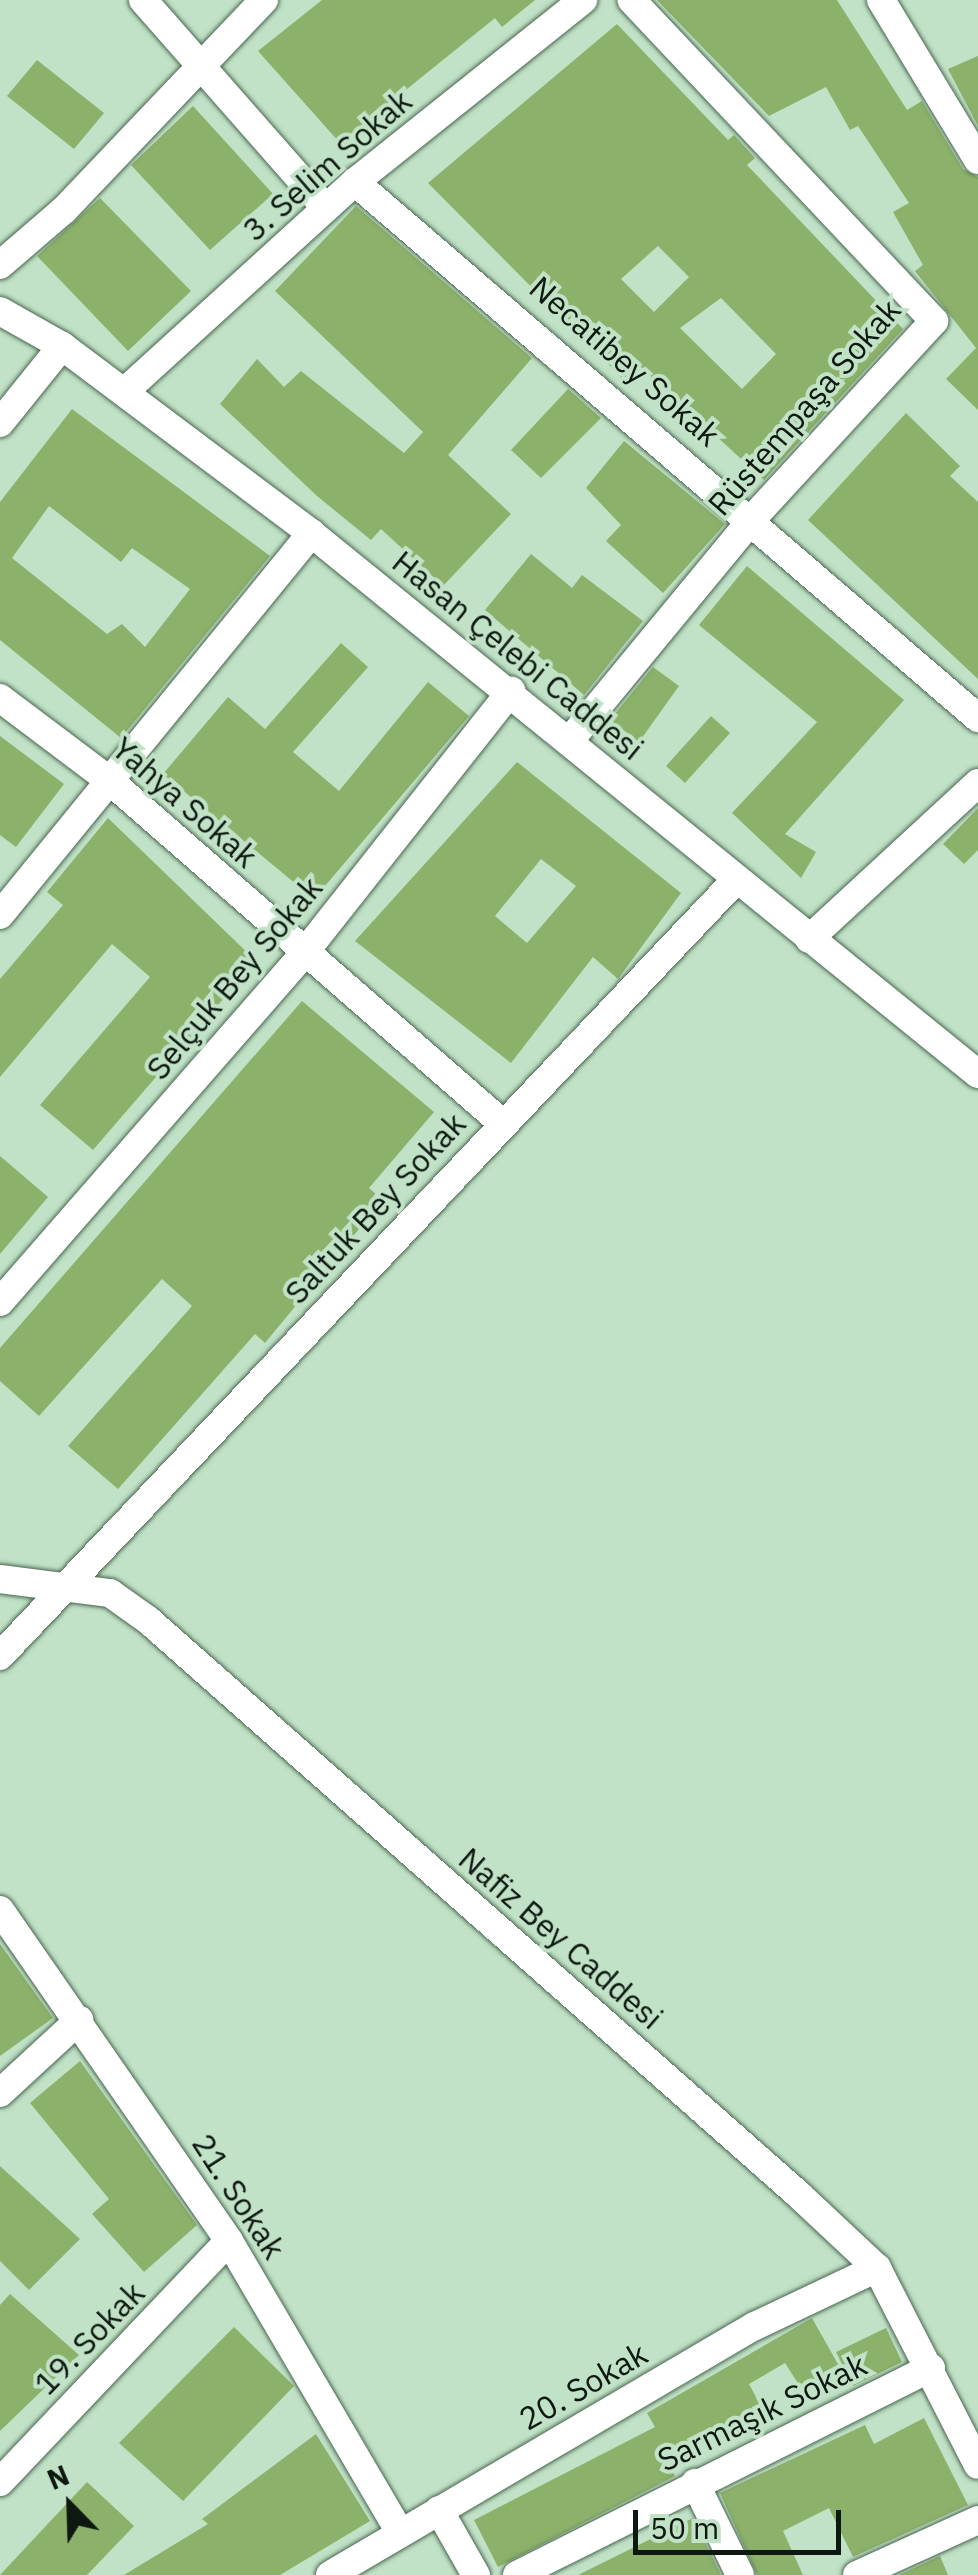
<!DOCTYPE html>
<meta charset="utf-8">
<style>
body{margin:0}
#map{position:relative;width:978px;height:2575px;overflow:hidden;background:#c1e2c7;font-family:"IBM Plex Sans",sans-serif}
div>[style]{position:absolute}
.building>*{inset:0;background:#8cb16b}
.roads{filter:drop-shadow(0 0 2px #49664f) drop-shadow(0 0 2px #49664f)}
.minor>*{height:28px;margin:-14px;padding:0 14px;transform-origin:14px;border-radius:14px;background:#fff}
span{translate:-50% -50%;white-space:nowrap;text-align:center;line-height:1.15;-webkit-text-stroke:8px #c1e2c7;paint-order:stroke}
.street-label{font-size:32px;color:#0d1910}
.north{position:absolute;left:20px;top:2455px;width:100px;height:100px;-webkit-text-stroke:8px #c1e2c7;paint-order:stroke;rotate:337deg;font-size:28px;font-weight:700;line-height:40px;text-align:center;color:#0d1910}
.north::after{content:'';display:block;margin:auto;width:35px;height:45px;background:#0d1910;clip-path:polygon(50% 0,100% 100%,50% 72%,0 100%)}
.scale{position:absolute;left:633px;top:2510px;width:208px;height:45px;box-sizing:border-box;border:5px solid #0d1910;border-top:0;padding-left:12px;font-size:30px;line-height:35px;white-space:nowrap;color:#0d1910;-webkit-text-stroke:8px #c1e2c7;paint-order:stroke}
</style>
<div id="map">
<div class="building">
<div style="clip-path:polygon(322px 0,535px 0,502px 27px,495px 18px,340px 143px,258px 51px)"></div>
<div style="clip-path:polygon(657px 0,837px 0,907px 110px,922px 101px,963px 169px,978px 177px,978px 410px,946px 379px,976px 348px,915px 271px,923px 265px,893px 212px,909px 203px,858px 126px,850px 130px,826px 87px,769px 116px)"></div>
<div style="clip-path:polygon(evenodd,617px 24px,728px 140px,734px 135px,755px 158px,747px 165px,903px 329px,764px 480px,641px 367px,626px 382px,428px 183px,617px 24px,658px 246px,689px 277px,654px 312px,621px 279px,658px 246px,617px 24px,721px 298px,776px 354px,742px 389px,680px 328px,721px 298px)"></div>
<div style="clip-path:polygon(978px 56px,978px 126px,948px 69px)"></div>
<div style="clip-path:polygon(37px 60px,104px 113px,74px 149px,7px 96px)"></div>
<div style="clip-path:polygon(193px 106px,273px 194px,210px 250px,131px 165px)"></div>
<div style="clip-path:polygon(100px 198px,191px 291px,128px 351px,37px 256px)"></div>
<div style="clip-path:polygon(356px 206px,532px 358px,448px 455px,511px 514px,443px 586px,381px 529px,371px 540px,317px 496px,220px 404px,257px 359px,284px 387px,301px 371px,404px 453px,423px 432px,275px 291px)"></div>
<div style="clip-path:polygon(568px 389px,601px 418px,541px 478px,511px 450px)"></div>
<div style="clip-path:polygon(evenodd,72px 409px,270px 556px,121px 738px,0 640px,0 502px,72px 409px,49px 506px,121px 562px,132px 548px,190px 589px,145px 647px,122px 624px,107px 634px,12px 558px,49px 506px)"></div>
<div style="clip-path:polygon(906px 413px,960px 466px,950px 476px,978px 502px,978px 679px,808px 520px)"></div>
<div style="clip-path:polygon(624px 441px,725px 524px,663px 593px,606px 541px,621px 525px,586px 488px)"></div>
<div style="clip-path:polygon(531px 554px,572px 588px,582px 575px,643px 621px,584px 695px,485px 610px)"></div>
<div style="clip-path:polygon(747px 566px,904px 700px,785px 834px,816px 852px,801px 878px,732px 813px,817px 722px,699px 625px)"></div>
<div style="clip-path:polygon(341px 643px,368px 667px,293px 752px,339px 791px,428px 682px,469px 716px,314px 899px,163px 774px,228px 697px,265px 729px)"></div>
<div style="clip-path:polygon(653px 667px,679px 686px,639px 742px,610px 720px)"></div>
<div style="clip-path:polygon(711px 716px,730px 733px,685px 783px,666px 766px)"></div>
<div style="clip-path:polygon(0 736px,64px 784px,16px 847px,0 835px)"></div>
<div style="clip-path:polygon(evenodd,517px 762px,681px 893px,618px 979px,593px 957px,511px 1063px,355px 941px,517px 762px,541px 859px,576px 886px,527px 943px,495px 916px,541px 859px)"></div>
<div style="clip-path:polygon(978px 808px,978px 850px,964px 864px,943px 844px)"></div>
<div style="clip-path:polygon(108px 818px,256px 961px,93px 1150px,40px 1105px,150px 977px,112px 944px,0 1077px,0 979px,63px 905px,47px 892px)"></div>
<div style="clip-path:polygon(302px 1001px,434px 1112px,369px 1188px,383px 1200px,265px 1343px,255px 1334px,118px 1489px,68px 1446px,192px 1306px,162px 1279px,39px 1416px,0 1381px,0 1348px)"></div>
<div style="clip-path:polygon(0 1156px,48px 1197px,0 1254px)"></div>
<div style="clip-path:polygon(0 1944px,53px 2018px,0 2056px)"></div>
<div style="clip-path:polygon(80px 2061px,197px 2225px,144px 2272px,92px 2214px,109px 2199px,30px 2103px)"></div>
<div style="clip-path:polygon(0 2166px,80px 2239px,29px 2290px,0 2261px)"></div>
<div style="clip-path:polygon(10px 2294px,79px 2355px,0 2431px,0 2305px)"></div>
<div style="clip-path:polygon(812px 2318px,839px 2366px,801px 2388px,785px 2363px,749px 2384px,762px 2408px,667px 2461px,675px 2476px,498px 2567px,474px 2520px,655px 2427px,647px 2413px)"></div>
<div style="clip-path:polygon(234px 2327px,294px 2386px,183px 2501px,119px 2443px)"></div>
<div style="clip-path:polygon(886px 2328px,902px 2362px,853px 2386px,836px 2352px)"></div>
<div style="clip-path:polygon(924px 2418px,968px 2505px,853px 2557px,829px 2508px,783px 2531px,803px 2575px,757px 2575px,720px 2493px,865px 2425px,874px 2444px)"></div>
<div style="clip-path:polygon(316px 2434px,370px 2521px,280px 2575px,124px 2575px,208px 2524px,202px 2519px)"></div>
<div style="clip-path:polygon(87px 2482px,134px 2526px,87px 2575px,0 2575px)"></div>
<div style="clip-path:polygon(693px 2518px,721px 2575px,578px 2575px)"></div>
<div style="clip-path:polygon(940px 2556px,948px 2575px,899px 2575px)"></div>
</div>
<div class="roads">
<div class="minor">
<div style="left:143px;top:0;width:277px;rotate:48.7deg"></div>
<div style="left:881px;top:0;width:187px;rotate:58.8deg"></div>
<div style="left:355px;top:182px;width:822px;rotate:40.71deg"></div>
<div style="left:0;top:265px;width:84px;rotate:-40.7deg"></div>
<div style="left:64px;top:210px;width:290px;rotate:-46.4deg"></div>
<div style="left:0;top:311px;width:71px;rotate:29.4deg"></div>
<div style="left:62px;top:346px;width:311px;rotate:36.9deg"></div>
<div style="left:311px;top:533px;width:859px;rotate:39.05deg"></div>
<div style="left:124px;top:392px;width:312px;rotate:-42.3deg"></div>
<div style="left:355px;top:182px;width:292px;rotate:-38.6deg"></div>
<div style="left:0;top:423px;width:99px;rotate:-51.2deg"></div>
<div style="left:0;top:698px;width:138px;rotate:37deg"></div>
<div style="left:110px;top:781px;width:520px;rotate:41.1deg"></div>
<div style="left:570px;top:740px;width:286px;rotate:-50.5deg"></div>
<div style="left:752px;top:519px;width:269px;rotate:-47.4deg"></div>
<div style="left:934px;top:321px;width:441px;rotate:-133.3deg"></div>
<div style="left:0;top:915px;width:493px;rotate:-50.8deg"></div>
<div style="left:809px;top:939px;width:230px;rotate:-42.7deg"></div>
<div style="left:0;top:1302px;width:464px;rotate:-48.9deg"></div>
<div style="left:305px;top:952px;width:333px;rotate:-51.7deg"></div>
<div style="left:0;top:1579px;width:111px;rotate:7.3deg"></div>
<div style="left:110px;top:1593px;width:47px;rotate:35.4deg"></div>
<div style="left:148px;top:1620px;width:869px;rotate:41.45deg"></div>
<div style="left:799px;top:2195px;width:107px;rotate:43.1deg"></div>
<div style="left:877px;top:2268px;width:221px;rotate:62.9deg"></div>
<div style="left:0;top:1656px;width:1070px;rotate:-46.52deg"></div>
<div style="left:0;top:1910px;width:402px;rotate:55.3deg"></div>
<div style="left:229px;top:2241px;width:338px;rotate:59.6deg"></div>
<div style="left:0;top:2093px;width:108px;rotate:-42.7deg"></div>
<div style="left:0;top:2482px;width:332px;rotate:-46.5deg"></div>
<div style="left:695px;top:2483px;width:102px;rotate:63.9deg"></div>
<div style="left:439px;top:2510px;width:75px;rotate:60.4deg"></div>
<div style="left:330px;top:2575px;width:493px;rotate:-30.4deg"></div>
<div style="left:755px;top:2326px;width:135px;rotate:-25.4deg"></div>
<div style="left:517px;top:2575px;width:463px;rotate:-26.6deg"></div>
<div style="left:857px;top:2575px;width:133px;rotate:-24.4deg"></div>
</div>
</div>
<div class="street-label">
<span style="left:327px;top:165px;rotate:-41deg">3. Selim Sokak</span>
<span style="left:625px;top:361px;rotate:41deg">Necatibey Sokak</span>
<span style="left:804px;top:407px;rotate:-49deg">Rüstempaşa Sokak</span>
<span style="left:518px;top:655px;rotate:39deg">Hasan Çelebi Caddesi</span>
<span style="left:185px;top:802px;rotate:41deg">Yahya Sokak</span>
<span style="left:234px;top:978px;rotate:-50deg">Selçuk Bey Sokak</span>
<span style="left:375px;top:1208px;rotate:-47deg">Saltuk Bey Sokak</span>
<span style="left:561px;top:1938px;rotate:41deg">Nafiz Bey Caddesi</span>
<span style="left:239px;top:2196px;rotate:57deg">21. Sokak</span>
<span style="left:89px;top:2338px;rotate:-46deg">19. Sokak</span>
<span style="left:583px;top:2386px;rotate:-30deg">20. Sokak</span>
<span style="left:762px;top:2412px;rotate:-26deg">Sarmaşık Sokak</span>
</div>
<div class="north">N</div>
<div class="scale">50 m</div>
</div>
